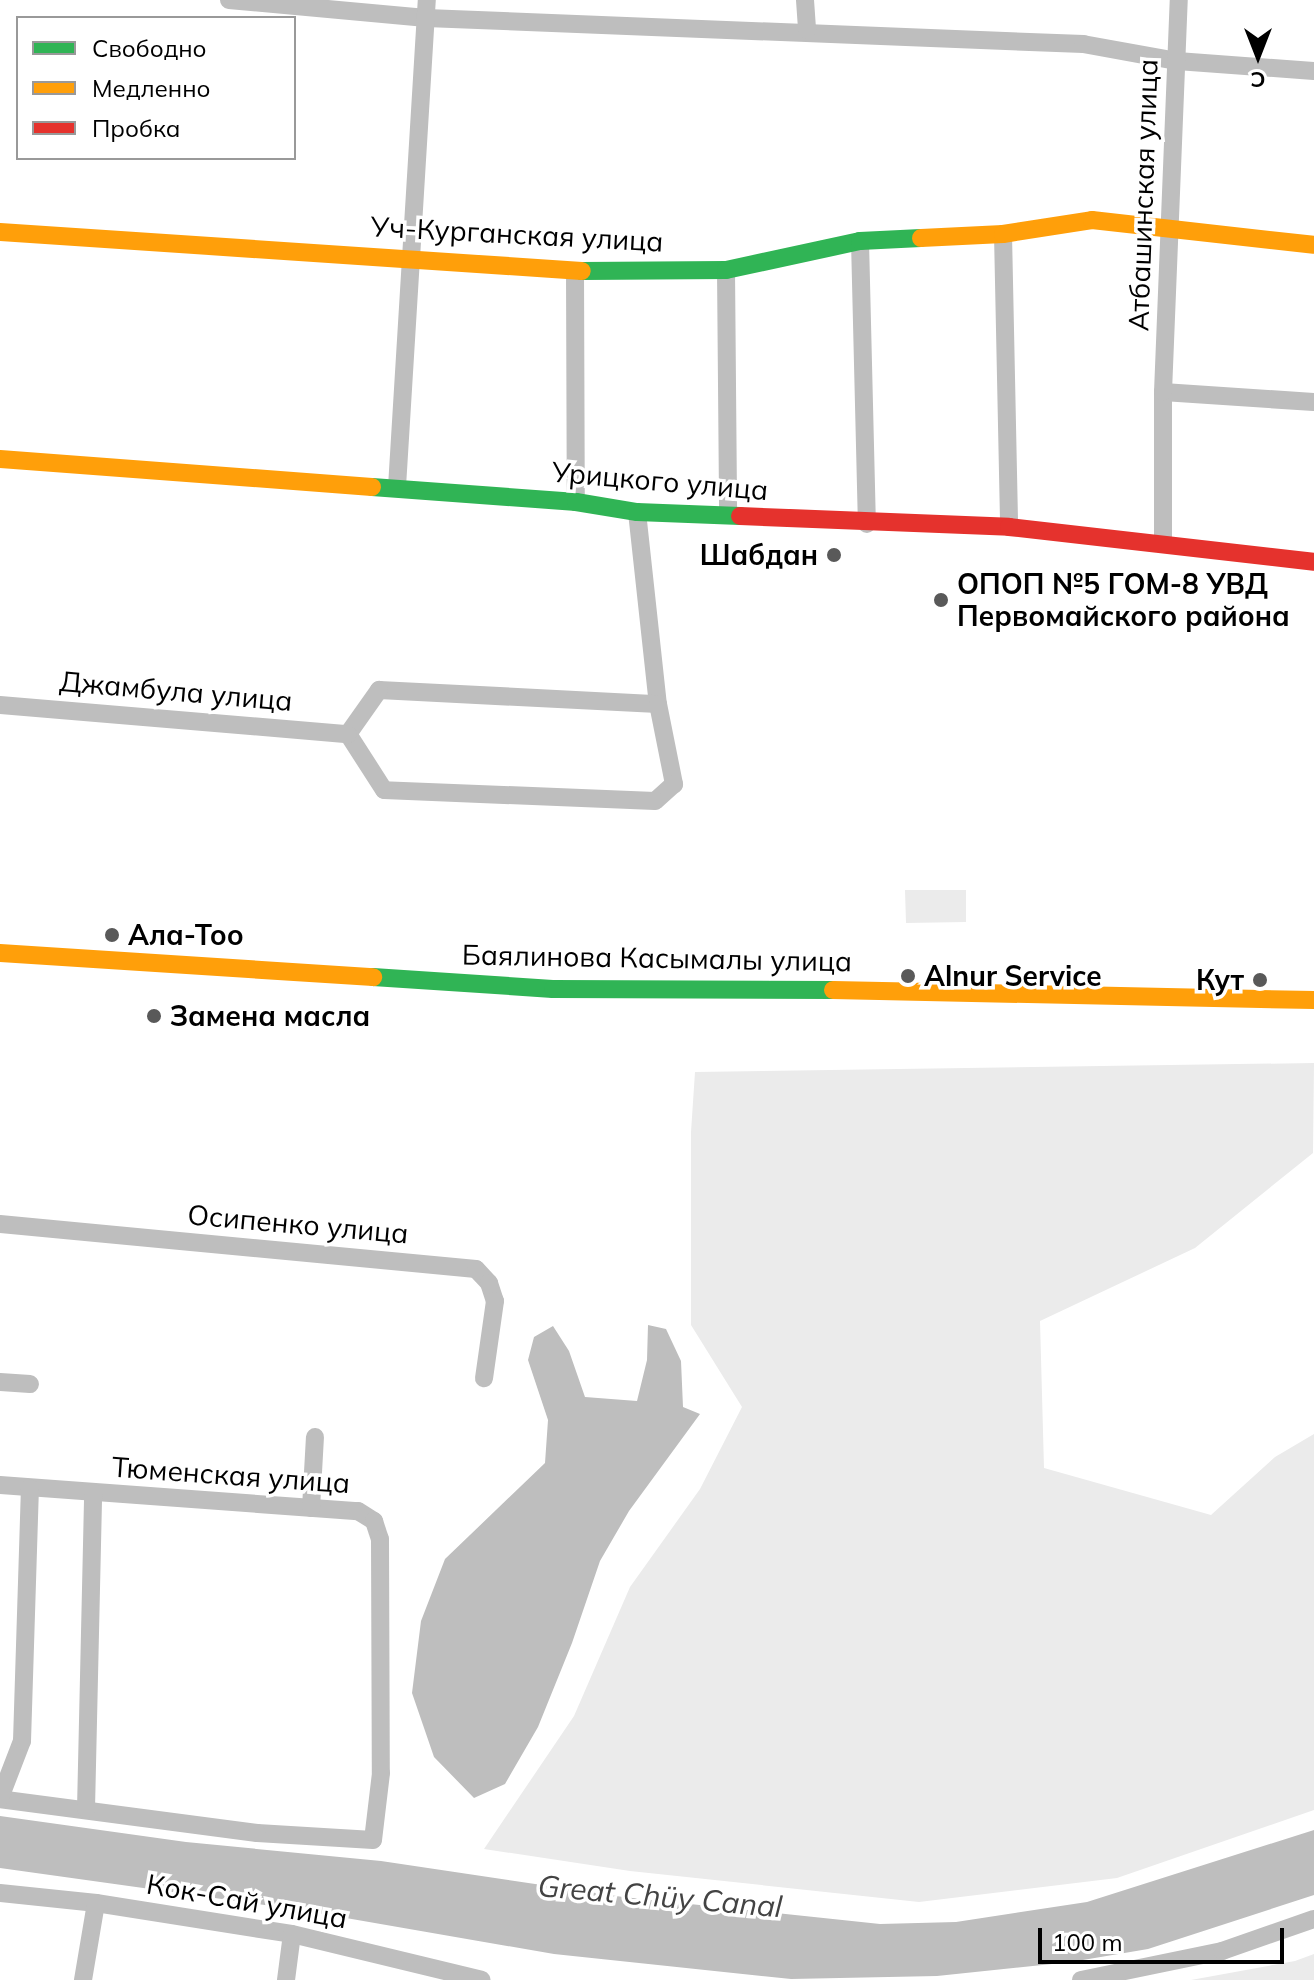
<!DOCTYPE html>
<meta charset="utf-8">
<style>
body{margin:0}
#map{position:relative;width:1314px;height:1980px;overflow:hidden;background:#fff;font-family:Mulish,sans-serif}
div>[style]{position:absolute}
.green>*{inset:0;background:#ebebeb}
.water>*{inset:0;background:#bebebe}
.street>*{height:18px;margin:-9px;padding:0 9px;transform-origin:9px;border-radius:9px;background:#bebebe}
.fast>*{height:18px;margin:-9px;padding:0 9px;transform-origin:9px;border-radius:9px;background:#30b455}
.slow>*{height:18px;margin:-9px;padding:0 9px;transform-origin:9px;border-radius:9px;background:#ff9f0a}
.jam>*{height:18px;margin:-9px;padding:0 9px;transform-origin:9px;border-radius:9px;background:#e5322d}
.dots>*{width:22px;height:22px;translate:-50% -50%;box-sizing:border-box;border:4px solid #fff;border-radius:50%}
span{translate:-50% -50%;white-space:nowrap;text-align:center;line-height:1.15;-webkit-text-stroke:7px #fff;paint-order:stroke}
.street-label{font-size:28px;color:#000}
.poi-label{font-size:28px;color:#000;font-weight:700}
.right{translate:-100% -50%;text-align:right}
.left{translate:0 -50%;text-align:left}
.water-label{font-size:30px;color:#434343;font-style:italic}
.legend{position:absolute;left:16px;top:16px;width:280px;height:144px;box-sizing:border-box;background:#fff;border:2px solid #999;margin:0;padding:10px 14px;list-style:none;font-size:24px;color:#000}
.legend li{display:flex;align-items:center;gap:16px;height:40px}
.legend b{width:40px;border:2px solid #999}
.north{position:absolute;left:1218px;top:16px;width:80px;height:80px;-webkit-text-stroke:6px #fff;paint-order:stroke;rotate:180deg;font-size:22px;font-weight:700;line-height:32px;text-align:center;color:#000}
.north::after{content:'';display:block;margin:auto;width:28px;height:36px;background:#000;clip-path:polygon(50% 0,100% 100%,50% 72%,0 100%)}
.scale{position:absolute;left:1038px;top:1928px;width:246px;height:36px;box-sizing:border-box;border:4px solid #000;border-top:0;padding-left:10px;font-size:24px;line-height:28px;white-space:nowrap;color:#000;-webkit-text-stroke:6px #fff;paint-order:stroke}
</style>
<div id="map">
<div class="green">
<div style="clip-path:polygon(905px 890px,966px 890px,966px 922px,906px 923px)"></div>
<div style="clip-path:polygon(1314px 1063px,1313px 1153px,1195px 1248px,1040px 1321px,1044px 1468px,1211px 1515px,1275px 1457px,1314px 1434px,1314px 1810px,1117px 1878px,919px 1902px,630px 1871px,484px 1849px,574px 1716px,630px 1587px,700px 1489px,742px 1407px,691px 1325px,691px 1132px,695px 1072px)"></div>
<div style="clip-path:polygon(1314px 1954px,1314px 1980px,1191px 1980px,1295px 1961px)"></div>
</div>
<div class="water">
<div style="clip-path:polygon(648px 1325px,666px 1329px,681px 1361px,683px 1407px,700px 1414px,629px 1511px,600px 1561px,572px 1643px,538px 1727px,505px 1784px,474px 1798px,434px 1757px,412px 1693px,421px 1621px,445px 1559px,545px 1463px,548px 1420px,528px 1360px,534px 1337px,553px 1326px,569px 1351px,585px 1397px,637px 1401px,647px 1360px)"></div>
<div style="clip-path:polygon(0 1816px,186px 1842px,381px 1861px,623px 1897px,880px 1924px,956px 1922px,1087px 1902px,1314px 1830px,1314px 1895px,1148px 1949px,1071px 1962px,937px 1976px,791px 1979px,554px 1954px,300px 1910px,0 1868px)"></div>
</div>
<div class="street">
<div style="left:229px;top:0;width:198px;rotate:5.2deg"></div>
<div style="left:426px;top:18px;width:658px;rotate:2.27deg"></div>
<div style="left:1083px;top:44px;width:96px;rotate:10.3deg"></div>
<div style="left:1177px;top:61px;width:137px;rotate:4.2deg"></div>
<div style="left:805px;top:0;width:30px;rotate:86deg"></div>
<div style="left:1003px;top:234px;width:293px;rotate:88.8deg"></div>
<div style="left:860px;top:241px;width:283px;rotate:88.6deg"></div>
<div style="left:726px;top:270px;width:245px;rotate:89.5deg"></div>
<div style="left:575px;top:271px;width:231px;rotate:89.8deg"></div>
<div style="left:1163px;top:392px;width:151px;rotate:3.8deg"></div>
<div style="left:397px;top:487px;width:488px;rotate:-86.5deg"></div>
<div style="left:637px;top:512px;width:193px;rotate:83.8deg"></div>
<div style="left:1163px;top:542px;width:150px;rotate:-90deg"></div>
<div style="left:1163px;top:392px;width:392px;rotate:-87.7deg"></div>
<div style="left:379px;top:690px;width:279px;rotate:2.9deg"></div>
<div style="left:658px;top:704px;width:82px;rotate:78.7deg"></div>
<div style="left:674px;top:784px;width:25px;rotate:138deg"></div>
<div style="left:655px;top:801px;width:271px;rotate:-177.7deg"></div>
<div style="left:384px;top:790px;width:67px;rotate:-122.7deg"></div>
<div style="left:348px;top:734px;width:54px;rotate:-54.8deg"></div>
<div style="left:0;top:705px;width:349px;rotate:4.8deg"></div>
<div style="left:0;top:1224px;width:478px;rotate:5.4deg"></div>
<div style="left:476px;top:1269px;width:19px;rotate:47deg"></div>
<div style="left:489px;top:1283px;width:19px;rotate:72deg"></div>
<div style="left:495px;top:1301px;width:78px;rotate:98.1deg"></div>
<div style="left:0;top:1382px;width:30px;rotate:4deg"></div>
<div style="left:0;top:1485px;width:359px;rotate:4.2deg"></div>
<div style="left:358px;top:1511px;width:19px;rotate:32deg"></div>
<div style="left:374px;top:1521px;width:19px;rotate:72deg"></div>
<div style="left:380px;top:1539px;width:234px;rotate:89.8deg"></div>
<div style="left:381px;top:1773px;width:67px;rotate:96.8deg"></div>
<div style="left:373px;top:1840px;width:116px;rotate:-176.5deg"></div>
<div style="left:257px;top:1833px;width:259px;rotate:-172.5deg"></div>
<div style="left:311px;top:1508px;width:71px;rotate:-86.8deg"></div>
<div style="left:0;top:1798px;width:61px;rotate:-68.9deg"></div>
<div style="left:22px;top:1741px;width:253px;rotate:-88.2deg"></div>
<div style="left:86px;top:1809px;width:317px;rotate:-88.7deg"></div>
<div style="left:0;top:1893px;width:97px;rotate:5.9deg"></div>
<div style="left:96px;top:1903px;width:198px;rotate:9deg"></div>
<div style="left:292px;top:1934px;width:195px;rotate:13.6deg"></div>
<div style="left:83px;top:1980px;width:78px;rotate:-80.4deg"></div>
<div style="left:286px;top:1980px;width:46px;rotate:-82.6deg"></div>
<div style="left:1081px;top:1980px;width:144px;rotate:-11.6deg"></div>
<div style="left:1222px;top:1951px;width:97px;rotate:-19.2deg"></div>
</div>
<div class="fast">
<div style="left:582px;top:271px;width:144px;rotate:-0.4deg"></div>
<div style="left:726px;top:270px;width:137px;rotate:-12.2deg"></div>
<div style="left:860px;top:241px;width:61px;rotate:-2.8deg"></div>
<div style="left:372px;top:487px;width:205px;rotate:4.2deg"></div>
<div style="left:576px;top:502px;width:62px;rotate:9.3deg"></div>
<div style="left:637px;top:512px;width:103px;rotate:2.2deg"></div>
<div style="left:373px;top:977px;width:180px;rotate:3.8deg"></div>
<div style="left:553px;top:989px;width:280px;rotate:0.2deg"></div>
</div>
<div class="slow">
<div style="left:0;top:232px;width:583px;rotate:3.83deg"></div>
<div style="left:921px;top:238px;width:82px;rotate:-2.8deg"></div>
<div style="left:1003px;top:234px;width:90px;rotate:-8.9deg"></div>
<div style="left:1092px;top:220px;width:223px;rotate:6.4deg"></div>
<div style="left:0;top:459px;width:373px;rotate:4.3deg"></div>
<div style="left:0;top:953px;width:374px;rotate:3.7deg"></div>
<div style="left:833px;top:990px;width:481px;rotate:1.2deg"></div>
</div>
<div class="jam">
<div style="left:740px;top:516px;width:269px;rotate:2.3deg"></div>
<div style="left:1009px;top:527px;width:307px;rotate:6.5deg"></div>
</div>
<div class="dots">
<div style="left:834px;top:555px;background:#595959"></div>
<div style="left:941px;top:600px;background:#595959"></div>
<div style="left:112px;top:935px;background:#595959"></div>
<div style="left:908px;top:976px;background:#595959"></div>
<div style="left:1260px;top:980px;background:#595959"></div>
<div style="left:154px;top:1016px;background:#595959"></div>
</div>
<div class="street-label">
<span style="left:1143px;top:195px;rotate:-88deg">Атбашинская улица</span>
<span style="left:517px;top:234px;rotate:3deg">Уч-Курганская улица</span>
<span style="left:660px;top:481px;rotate:5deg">Урицкого улица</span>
<span style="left:176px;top:691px;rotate:5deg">Джамбула улица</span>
<span style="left:657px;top:958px;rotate:1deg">Баялинова Касымалы улица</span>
<span style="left:298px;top:1224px;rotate:5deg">Осипенко улица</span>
<span style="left:231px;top:1475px;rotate:4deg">Тюменская улица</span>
<span style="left:247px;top:1901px;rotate:10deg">Кок-Сай улица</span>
</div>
<div class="poi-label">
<span class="right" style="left:818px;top:555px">Шабдан</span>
<span class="left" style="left:957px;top:600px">ОПОП №5 ГОМ-8 УВД<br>Первомайского района</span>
<span class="left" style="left:128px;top:935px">Ала-Тоо</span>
<span class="left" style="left:924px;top:976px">Alnur Service</span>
<span class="right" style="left:1244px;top:980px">Кут</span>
<span class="left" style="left:170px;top:1016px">Замена масла</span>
</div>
<div class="water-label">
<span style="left:660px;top:1896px;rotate:5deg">Great Chüy Canal</span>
</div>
<ul class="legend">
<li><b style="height:10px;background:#30b455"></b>Свободно</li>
<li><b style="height:10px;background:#ff9f0a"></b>Медленно</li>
<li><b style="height:10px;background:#e5322d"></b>Пробка</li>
</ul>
<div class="north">С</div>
<div class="scale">100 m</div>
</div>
